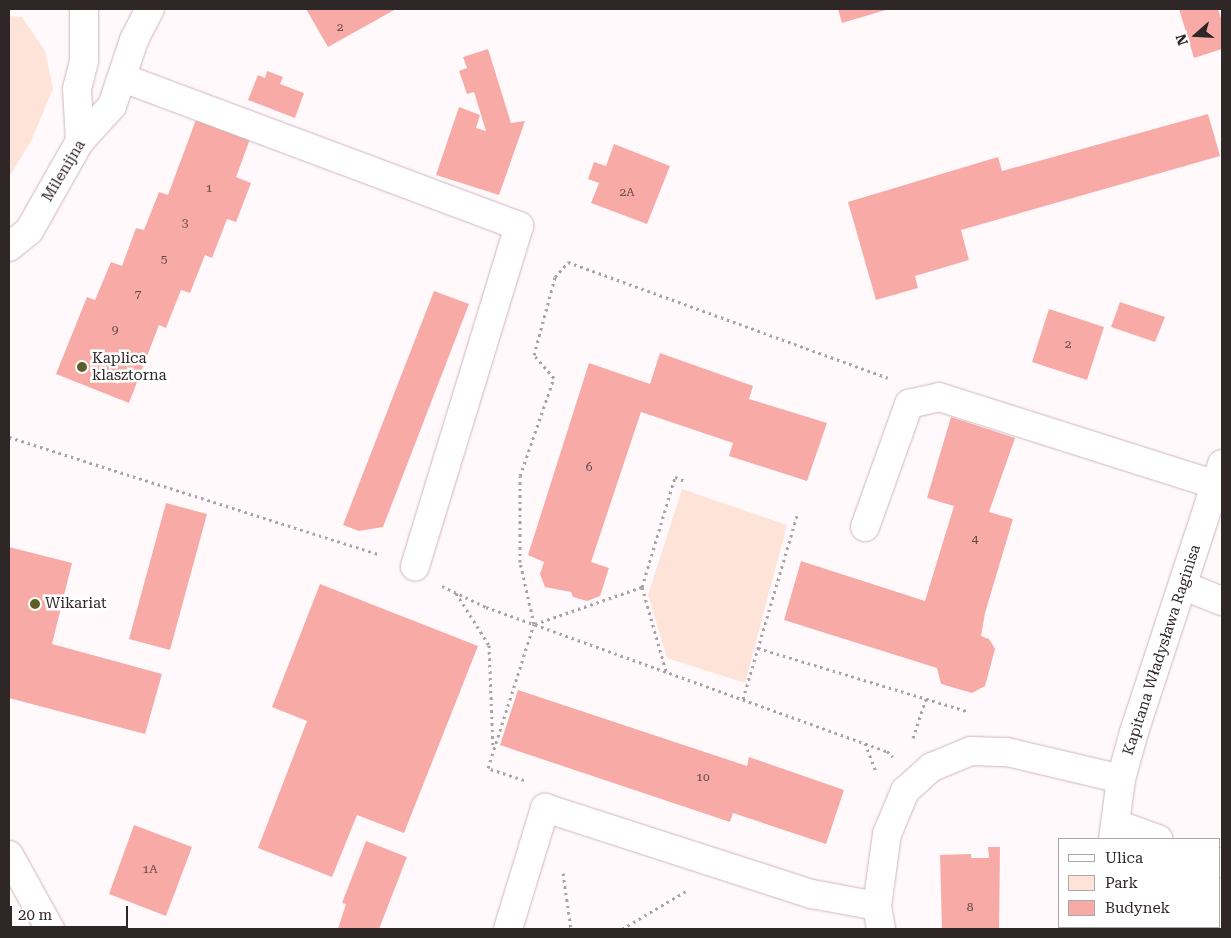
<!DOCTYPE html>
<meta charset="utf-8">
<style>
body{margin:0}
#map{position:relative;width:1231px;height:938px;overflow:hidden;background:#fff9fb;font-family:"Roboto Serif",serif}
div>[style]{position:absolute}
.green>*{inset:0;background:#fde3d8}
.building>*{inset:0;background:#f8aaa6}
.path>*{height:3px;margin-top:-1.5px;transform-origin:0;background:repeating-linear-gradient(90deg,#aaa3a5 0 2.5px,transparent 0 6.5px)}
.roads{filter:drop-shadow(0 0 1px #cfb5bc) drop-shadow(0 0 1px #cfb5bc)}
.minor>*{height:28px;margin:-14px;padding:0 14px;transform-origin:14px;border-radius:14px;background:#fff}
.dots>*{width:14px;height:14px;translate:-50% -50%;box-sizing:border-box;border:2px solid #fff;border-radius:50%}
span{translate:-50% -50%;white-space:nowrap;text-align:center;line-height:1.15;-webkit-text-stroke:5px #fff;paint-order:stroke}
.number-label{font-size:12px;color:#614748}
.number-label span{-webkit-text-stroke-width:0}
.street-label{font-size:15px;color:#2f2628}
.poi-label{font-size:15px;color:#2f2628}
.left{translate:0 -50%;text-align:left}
.frame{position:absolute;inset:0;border:10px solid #2f2628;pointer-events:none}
.legend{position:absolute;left:1058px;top:838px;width:162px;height:90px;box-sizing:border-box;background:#fff;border:1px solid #aca8a9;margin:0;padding:6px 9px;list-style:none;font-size:15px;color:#2f2628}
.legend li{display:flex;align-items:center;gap:10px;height:25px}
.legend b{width:25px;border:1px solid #aca8a9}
.north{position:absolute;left:1171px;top:10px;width:50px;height:50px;-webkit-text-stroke:4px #fff;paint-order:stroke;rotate:251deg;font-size:14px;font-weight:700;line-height:20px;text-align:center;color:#2f2628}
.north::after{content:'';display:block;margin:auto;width:18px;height:22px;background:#2f2628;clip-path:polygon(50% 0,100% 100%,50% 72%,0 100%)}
.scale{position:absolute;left:10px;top:906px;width:118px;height:22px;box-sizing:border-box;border:2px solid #2f2628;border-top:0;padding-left:6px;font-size:15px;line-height:18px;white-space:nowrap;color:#2f2628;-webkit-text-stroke:4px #fff;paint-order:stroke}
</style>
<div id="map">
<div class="green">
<div style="clip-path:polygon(9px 16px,22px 17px,45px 51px,53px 89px,31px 141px,9px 177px)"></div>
<div style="clip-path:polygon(682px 489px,787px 525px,745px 683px,667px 658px,648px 595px)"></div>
</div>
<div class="building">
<div style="clip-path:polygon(306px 9px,396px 9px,328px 47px)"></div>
<div style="clip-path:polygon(838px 9px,889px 9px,842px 23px)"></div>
<div style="clip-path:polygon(1179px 9px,1218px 9px,1222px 21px,1222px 49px,1194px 58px)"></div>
<div style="clip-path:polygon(488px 49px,511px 123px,525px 121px,499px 195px,436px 175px,459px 107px,480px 115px,476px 128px,486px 131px,474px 92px,467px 94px,459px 71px,467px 68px,463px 57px)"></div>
<div style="clip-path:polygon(267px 71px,283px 77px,280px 84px,304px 93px,295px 118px,248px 100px,258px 75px,265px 78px)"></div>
<div style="clip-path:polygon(1208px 114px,1220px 156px,961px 230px,969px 260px,915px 276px,918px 288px,876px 300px,848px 202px,998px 157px,1002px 171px)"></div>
<div style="clip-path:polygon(197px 117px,250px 139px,236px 177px,251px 183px,236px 222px,227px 219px,212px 258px,205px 255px,190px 293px,181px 290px,166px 328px,159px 325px,129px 403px,56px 374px,87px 297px,95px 300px,111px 262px,122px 266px,136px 228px,144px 230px,159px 192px,168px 195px)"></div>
<div style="clip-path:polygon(614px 144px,670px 166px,647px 224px,591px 203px,599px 183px,588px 179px,594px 162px,606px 166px)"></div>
<div style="clip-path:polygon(434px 291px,469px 304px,383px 527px,359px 531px,343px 525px)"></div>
<div style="clip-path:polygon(1120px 302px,1165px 317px,1155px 342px,1111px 327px)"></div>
<div style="clip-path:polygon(1049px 309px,1104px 327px,1087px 380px,1032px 362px)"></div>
<div style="clip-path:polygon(660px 353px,753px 386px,749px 399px,827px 423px,807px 481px,729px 456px,733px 443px,641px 412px,591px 562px,609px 568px,600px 596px,587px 601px,573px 597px,571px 592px,545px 587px,540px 574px,544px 562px,528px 555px,589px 363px,650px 384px)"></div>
<div style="clip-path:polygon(951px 417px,1015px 438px,989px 512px,1013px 519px,985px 613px,981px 636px,989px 639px,995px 649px,985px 686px,972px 693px,941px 684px,937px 668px,784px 620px,801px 561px,925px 601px,954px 506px,927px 498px)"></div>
<div style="clip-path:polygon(166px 503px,207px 514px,170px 650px,129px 639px)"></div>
<div style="clip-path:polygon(9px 547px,72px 563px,52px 644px,162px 674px,145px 734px,9px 698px)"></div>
<div style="clip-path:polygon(320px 584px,478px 646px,404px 833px,357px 815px,332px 877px,258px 848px,307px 721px,272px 707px)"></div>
<div style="clip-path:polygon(518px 690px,747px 766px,749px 757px,844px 790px,826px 844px,733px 813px,730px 822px,500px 745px)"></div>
<div style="clip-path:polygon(134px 825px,192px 847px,166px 916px,109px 894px)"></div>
<div style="clip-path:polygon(366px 841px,407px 857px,379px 929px,338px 929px,346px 904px,342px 903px)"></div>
<div style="clip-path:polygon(988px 847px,1000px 847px,999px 929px,942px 929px,940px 855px,971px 854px,971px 858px,989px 858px)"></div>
</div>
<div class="path">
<div style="left:9px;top:437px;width:390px;rotate:17.6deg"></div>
<div style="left:442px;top:586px;width:49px;rotate:25.5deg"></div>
<div style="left:486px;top:607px;width:426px;rotate:19.8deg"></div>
<div style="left:887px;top:751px;width:8px;rotate:45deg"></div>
<div style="left:642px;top:587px;width:87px;rotate:74.1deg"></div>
<div style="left:456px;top:593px;width:62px;rotate:57.6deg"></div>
<div style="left:489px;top:645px;width:102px;rotate:87.8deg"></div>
<div style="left:535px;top:624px;width:113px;rotate:-19.1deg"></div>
<div style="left:642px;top:587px;width:115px;rotate:-73.3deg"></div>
<div style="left:675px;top:477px;width:9px;rotate:21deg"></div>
<div style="left:758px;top:648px;width:218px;rotate:16.8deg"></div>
<div style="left:743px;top:699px;width:191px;rotate:-73.6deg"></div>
<div style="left:913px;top:738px;width:41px;rotate:-71.6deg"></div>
<div style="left:865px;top:743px;width:30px;rotate:69deg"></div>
<div style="left:524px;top:780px;width:38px;rotate:-162deg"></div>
<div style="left:488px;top:768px;width:151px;rotate:-72.3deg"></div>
<div style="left:534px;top:624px;width:64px;rotate:-102.7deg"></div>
<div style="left:520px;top:562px;width:86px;rotate:-90deg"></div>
<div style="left:520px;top:476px;width:104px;rotate:-70.9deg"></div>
<div style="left:554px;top:378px;width:30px;rotate:-131deg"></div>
<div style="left:534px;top:355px;width:81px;rotate:-74.9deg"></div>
<div style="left:555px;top:277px;width:20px;rotate:-49deg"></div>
<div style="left:568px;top:262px;width:340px;rotate:19.9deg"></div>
<div style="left:563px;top:873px;width:57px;rotate:81.9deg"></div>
<div style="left:622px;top:929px;width:74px;rotate:-30.7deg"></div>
</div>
<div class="roads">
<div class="minor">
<div style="left:123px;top:78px;width:423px;rotate:20.5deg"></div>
<div style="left:519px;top:226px;width:356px;rotate:107deg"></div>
<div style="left:80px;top:141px;width:52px;rotate:-93.3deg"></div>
<div style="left:77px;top:89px;width:30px;rotate:-76deg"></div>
<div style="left:84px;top:60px;width:51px;rotate:-90deg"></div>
<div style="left:9px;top:247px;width:26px;rotate:-39deg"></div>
<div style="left:29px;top:231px;width:103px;rotate:-60.5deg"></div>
<div style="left:80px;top:141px;width:47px;rotate:-47.6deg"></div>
<div style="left:112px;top:106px;width:70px;rotate:-71.6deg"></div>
<div style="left:134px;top:40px;width:35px;rotate:-63deg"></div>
<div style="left:865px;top:527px;width:131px;rotate:-70.3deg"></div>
<div style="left:909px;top:404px;width:31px;rotate:-13deg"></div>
<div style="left:939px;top:397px;width:291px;rotate:17.6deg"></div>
<div style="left:1184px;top:586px;width:41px;rotate:21.5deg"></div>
<div style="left:1116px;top:824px;width:45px;rotate:19.7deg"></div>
<div style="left:1113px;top:839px;width:61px;rotate:-82.4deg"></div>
<div style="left:1121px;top:779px;width:49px;rotate:-74.5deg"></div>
<div style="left:1134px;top:732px;width:282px;rotate:-71.8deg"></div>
<div style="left:9px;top:855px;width:85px;rotate:61deg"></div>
<div style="left:1220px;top:862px;width:2px;rotate:27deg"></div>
<div style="left:1111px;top:927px;width:2px;rotate:90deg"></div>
<div style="left:508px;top:929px;width:127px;rotate:-73deg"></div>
<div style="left:545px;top:808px;width:281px;rotate:17.9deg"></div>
<div style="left:812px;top:894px;width:66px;rotate:10.5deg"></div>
<div style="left:881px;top:929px;width:23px;rotate:-100deg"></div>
<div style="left:877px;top:906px;width:73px;rotate:-82.1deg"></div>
<div style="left:887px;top:834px;width:47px;rotate:-67.3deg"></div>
<div style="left:905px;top:791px;width:36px;rotate:-42deg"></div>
<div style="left:932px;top:767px;width:42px;rotate:-22.3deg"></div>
<div style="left:971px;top:751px;width:36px;rotate:2deg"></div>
<div style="left:1007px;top:752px;width:117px;rotate:13.3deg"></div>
<div style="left:1186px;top:929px;width:2px;rotate:-63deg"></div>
</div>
</div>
<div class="dots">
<div style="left:82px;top:367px;background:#5e5e2b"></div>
<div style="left:35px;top:604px;background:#5e5e2b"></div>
</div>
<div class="number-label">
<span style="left:340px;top:28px">2</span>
<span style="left:209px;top:189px">1</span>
<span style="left:627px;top:193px">2A</span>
<span style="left:185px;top:224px">3</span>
<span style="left:164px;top:260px">5</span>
<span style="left:138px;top:295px">7</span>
<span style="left:115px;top:331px">9</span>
<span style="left:1068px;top:345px">2</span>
<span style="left:589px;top:468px">6</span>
<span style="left:975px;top:540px">4</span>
<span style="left:703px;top:778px">10</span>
<span style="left:150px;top:870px">1A</span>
<span style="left:970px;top:908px">8</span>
</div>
<div class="street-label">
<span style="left:64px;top:171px;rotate:-59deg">Milenijna</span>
<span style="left:1162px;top:650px;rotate:-72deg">Kapitana Władysława Raginisa</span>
</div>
<div class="poi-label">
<span class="left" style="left:92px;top:367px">Kaplica<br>klasztorna</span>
<span class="left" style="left:45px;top:604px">Wikariat</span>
</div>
<div class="frame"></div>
<ul class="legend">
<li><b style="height:6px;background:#fff"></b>Ulica</li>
<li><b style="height:14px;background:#fde3d8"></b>Park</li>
<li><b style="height:14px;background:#f8aaa6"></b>Budynek</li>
</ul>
<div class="north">N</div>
<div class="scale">20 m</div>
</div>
